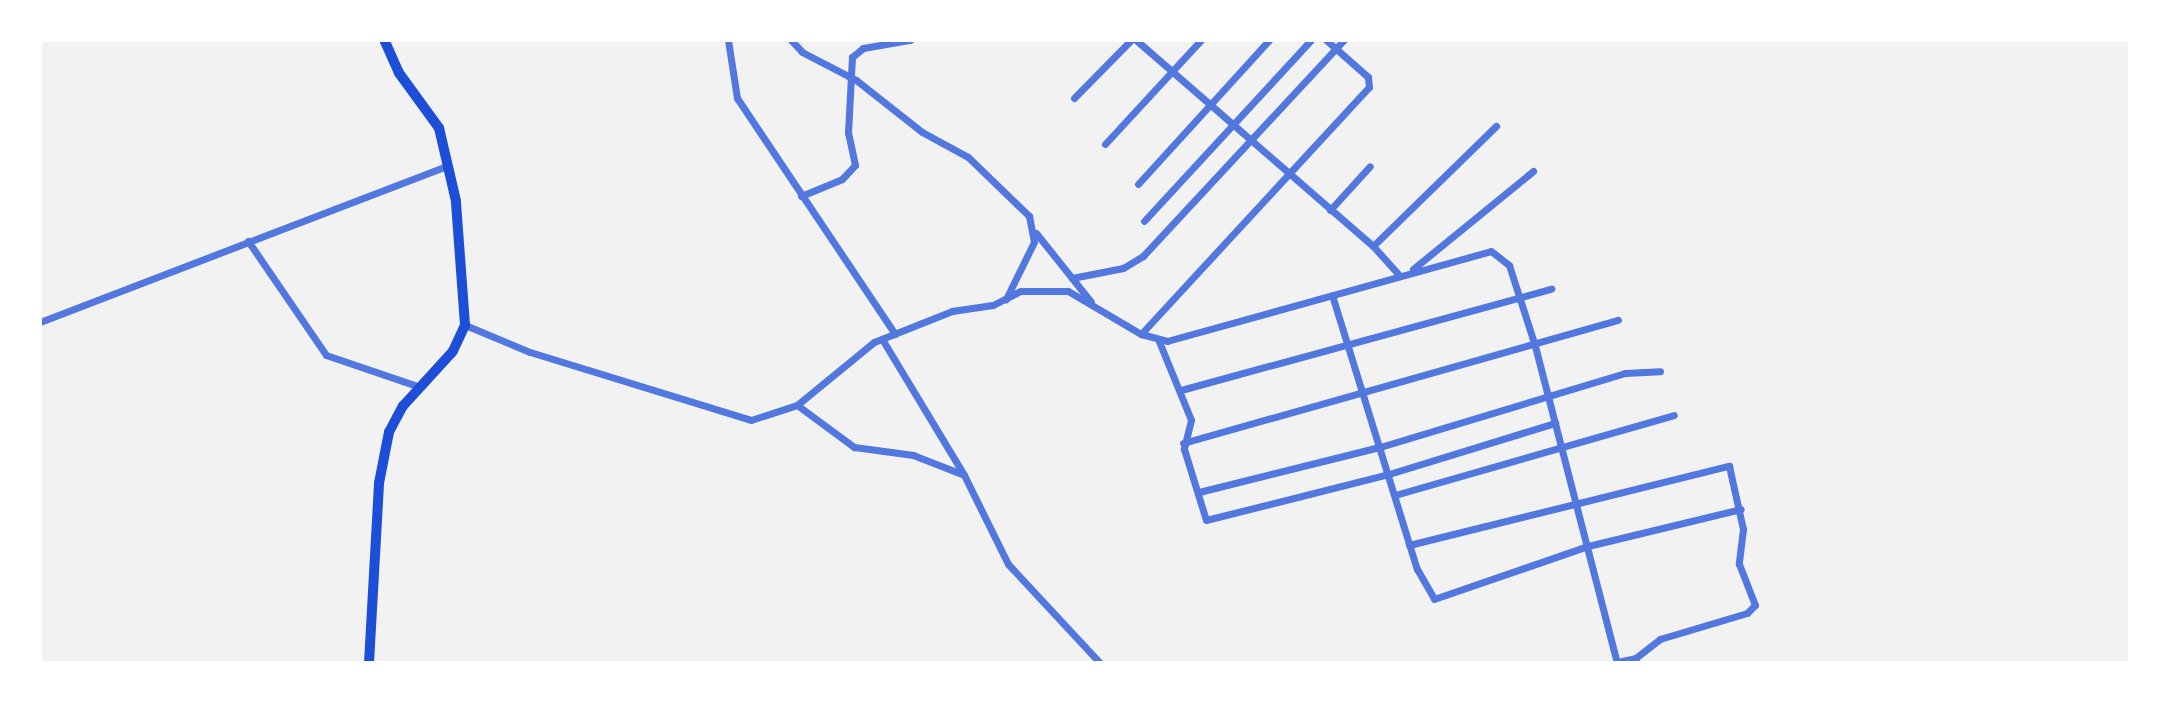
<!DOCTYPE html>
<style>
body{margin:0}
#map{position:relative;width:2170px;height:703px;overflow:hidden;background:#f2f2f2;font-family:Figtree,sans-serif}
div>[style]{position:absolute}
.minor>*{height:7px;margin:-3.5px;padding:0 3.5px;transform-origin:3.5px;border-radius:3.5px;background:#5277de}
.secondary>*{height:10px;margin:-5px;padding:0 5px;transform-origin:5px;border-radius:5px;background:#1d4ed8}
span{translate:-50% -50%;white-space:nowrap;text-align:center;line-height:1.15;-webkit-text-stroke:7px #fff;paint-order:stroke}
.frame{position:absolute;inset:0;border:42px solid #fff;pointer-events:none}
</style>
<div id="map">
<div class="minor">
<div style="left:728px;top:40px;width:59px;rotate:81.2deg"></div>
<div style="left:737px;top:98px;width:284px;rotate:56.2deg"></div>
<div style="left:791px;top:40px;width:16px;rotate:47deg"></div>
<div style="left:802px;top:52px;width:61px;rotate:27.4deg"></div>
<div style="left:856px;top:80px;width:84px;rotate:38.2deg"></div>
<div style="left:922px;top:132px;width:52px;rotate:28.5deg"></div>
<div style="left:968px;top:157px;width:85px;rotate:44deg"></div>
<div style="left:1029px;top:216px;width:26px;rotate:79deg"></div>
<div style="left:1034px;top:242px;width:64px;rotate:116.2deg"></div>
<div style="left:1136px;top:40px;width:314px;rotate:41deg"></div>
<div style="left:1373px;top:246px;width:40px;rotate:48deg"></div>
<div style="left:1074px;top:98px;width:81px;rotate:-45.5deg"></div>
<div style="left:1105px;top:144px;width:142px;rotate:-47.3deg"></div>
<div style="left:1138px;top:184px;width:195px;rotate:-47.7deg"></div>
<div style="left:801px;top:196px;width:44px;rotate:-22.5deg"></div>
<div style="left:842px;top:179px;width:19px;rotate:-47deg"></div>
<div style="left:855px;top:165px;width:33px;rotate:-102deg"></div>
<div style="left:848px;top:133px;width:76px;rotate:-87deg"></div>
<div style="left:852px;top:57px;width:14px;rotate:-39deg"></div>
<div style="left:863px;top:48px;width:48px;rotate:-9.7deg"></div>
<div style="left:1330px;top:210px;width:59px;rotate:-47.7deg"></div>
<div style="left:1144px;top:221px;width:246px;rotate:-47.3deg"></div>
<div style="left:1036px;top:233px;width:88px;rotate:51.4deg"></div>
<div style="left:248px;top:241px;width:138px;rotate:55.6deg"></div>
<div style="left:326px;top:355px;width:99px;rotate:18.8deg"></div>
<div style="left:1373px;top:246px;width:172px;rotate:-44.3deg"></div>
<div style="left:1413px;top:269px;width:155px;rotate:-39.2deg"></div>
<div style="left:1072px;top:278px;width:52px;rotate:-11.1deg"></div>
<div style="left:1123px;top:268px;width:23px;rotate:-31deg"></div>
<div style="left:1143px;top:256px;width:295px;rotate:-47.1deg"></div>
<div style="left:1332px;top:295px;width:287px;rotate:72.8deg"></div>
<div style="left:1417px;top:569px;width:34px;rotate:60deg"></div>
<div style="left:1434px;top:599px;width:163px;rotate:-19deg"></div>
<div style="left:1588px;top:546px;width:157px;rotate:-13.6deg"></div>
<div style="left:40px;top:322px;width:437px;rotate:-21deg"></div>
<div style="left:465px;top:325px;width:70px;rotate:22.6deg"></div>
<div style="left:530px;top:352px;width:231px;rotate:17.1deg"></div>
<div style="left:751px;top:420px;width:48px;rotate:-18.1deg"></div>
<div style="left:797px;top:405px;width:99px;rotate:-39.3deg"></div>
<div style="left:874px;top:342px;width:84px;rotate:-21.7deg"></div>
<div style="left:952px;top:311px;width:41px;rotate:-8.3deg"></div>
<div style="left:993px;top:305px;width:31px;rotate:-27deg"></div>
<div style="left:1021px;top:291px;width:47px"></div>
<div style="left:1068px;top:291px;width:85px;rotate:30.5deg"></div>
<div style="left:1141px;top:334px;width:27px;rotate:15deg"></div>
<div style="left:1167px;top:341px;width:336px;rotate:-15.5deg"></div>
<div style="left:1491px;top:251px;width:23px;rotate:38deg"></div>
<div style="left:1509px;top:265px;width:85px;rotate:72.2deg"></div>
<div style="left:1535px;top:346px;width:327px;rotate:75.5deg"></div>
<div style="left:1141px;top:334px;width:336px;rotate:-47.3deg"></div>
<div style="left:1369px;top:87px;width:10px;rotate:-96deg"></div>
<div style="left:1368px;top:77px;width:56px;rotate:-138.6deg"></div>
<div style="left:882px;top:339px;width:159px;rotate:58.9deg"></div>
<div style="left:964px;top:475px;width:99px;rotate:63.7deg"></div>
<div style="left:1008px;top:564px;width:135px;rotate:47.1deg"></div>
<div style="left:1158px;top:339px;width:87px;rotate:67.8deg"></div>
<div style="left:1191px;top:420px;width:30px;rotate:104deg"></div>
<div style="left:1184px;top:449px;width:74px;rotate:72.8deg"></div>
<div style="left:1206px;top:520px;width:189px;rotate:-14.1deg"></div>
<div style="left:1389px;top:474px;width:174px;rotate:-17.1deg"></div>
<div style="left:1181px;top:390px;width:384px;rotate:-15.3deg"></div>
<div style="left:797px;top:405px;width:71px;rotate:36.4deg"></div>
<div style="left:854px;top:447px;width:60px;rotate:7.7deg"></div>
<div style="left:913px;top:455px;width:53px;rotate:21.2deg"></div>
<div style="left:1183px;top:443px;width:452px;rotate:-15.8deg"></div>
<div style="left:1199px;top:492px;width:187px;rotate:-14deg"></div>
<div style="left:1380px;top:447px;width:256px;rotate:-16.8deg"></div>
<div style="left:1625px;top:373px;width:35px;rotate:-3deg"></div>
<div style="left:1395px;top:495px;width:290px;rotate:-16deg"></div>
<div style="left:1409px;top:545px;width:330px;rotate:-13.9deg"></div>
<div style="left:1729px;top:466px;width:65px;rotate:77.5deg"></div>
<div style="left:1743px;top:529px;width:35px;rotate:97deg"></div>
<div style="left:1739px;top:564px;width:44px;rotate:68.7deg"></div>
<div style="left:1755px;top:605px;width:11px;rotate:135deg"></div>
<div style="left:1747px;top:613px;width:91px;rotate:163.4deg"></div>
<div style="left:1660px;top:639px;width:31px;rotate:142deg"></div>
<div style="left:1636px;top:658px;width:19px;rotate:168deg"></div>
</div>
<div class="secondary">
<div style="left:369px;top:663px;width:180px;rotate:-86.8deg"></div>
<div style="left:379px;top:483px;width:52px;rotate:-78.9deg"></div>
<div style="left:389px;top:432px;width:30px;rotate:-62deg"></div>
<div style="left:403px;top:406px;width:74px;rotate:-47.7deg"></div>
<div style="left:453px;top:351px;width:29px;rotate:-65deg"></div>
<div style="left:465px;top:325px;width:124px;rotate:-94.2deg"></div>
<div style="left:456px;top:201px;width:75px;rotate:-103.1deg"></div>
<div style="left:439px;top:128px;width:68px;rotate:-126deg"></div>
<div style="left:399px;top:73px;width:36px;rotate:-114deg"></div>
</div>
<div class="frame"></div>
</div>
